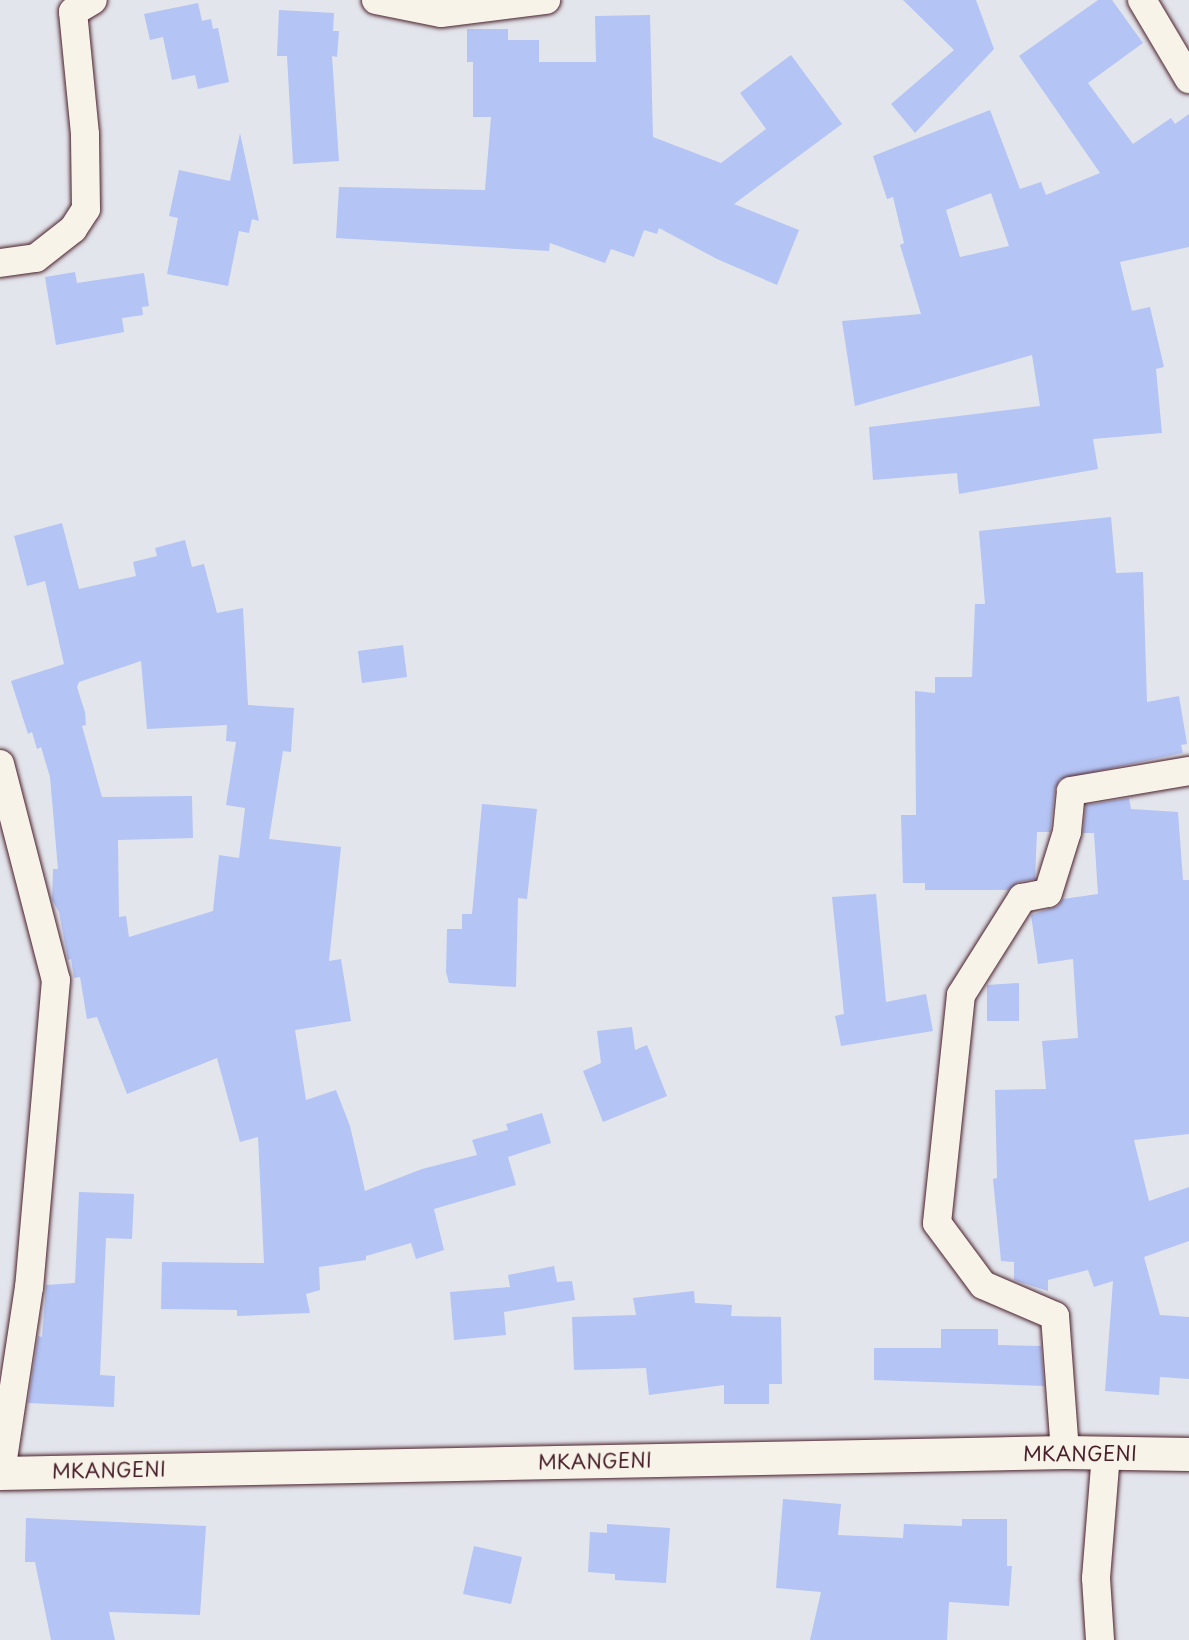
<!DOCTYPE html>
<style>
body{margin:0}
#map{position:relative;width:1189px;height:1640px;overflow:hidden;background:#e3e5ec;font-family:"Playpen Sans",sans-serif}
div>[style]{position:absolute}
.building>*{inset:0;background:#b4c4f4}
.roads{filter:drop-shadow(0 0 2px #4a1f2b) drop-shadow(0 0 2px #4a1f2b)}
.street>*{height:28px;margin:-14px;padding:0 14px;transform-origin:14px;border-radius:14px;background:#f7f3e8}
.secondary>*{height:33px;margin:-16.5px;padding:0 16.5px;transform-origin:16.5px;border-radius:16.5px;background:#f7f3e8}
span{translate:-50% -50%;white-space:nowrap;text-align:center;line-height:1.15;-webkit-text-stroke:4.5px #f7f3e8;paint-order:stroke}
.street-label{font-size:20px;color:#4a1f2b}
</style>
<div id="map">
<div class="building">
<div style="clip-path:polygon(903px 0,976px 0,994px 49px,915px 133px,891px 104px,954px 50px)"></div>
<div style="clip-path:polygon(evenodd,1098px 0,1112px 0,1143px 43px,1088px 83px,1133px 144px,1171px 118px,1175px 124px,1189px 114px,1189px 247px,1120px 262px,1132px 311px,1150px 307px,1164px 367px,1156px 369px,1162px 433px,1093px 439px,1098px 469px,959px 494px,957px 473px,873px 480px,869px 427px,1040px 406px,1032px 355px,855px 406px,842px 321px,921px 314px,900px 245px,904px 243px,893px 197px,887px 199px,873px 156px,990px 110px,1020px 189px,1041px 182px,1046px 195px,1100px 173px,1019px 56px,1098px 0,991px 193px,1009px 246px,960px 257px,946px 210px,991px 193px)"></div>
<div style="clip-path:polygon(198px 3px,202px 21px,211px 19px,213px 29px,218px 28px,229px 82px,198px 89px,195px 75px,172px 80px,163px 37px,150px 40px,144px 14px)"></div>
<div style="clip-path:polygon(279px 10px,334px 13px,333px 31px,339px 31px,337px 57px,332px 56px,339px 161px,293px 164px,287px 56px,277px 56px)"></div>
<div style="clip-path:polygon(650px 15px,653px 137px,721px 163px,766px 129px,740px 93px,791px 55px,842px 124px,734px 204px,799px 230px,777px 285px,717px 259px,659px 228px,657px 234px,644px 230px,634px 257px,611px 249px,605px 263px,550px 243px,549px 251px,336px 238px,339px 187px,485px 190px,491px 117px,473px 117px,473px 62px,467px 62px,467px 29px,508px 29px,508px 40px,539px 40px,539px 62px,596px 62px,595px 16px)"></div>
<div style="clip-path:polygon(240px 133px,259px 221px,252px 219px,249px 233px,239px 231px,228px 286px,167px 274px,178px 218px,169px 216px,179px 170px,230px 181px)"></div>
<div style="clip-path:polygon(75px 272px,77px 283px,144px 273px,149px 306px,142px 307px,143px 315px,122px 318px,124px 332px,56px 345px,45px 277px)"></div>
<div style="clip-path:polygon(1111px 517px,1116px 573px,1143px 572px,1147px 702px,1179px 696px,1187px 744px,1181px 745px,1183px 753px,1060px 779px,1055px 789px,1050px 832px,1037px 832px,1035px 879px,1018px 882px,1008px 890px,925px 890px,925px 883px,903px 883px,901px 815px,916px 815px,915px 691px,935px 693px,935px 677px,972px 677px,975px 604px,985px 604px,979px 531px)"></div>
<div style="clip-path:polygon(evenodd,62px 523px,79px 589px,136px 576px,133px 562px,157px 556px,155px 548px,185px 540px,192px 567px,204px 564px,217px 613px,243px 608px,248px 705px,294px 708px,291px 752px,283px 751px,269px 839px,341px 847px,329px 961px,341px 959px,351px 1021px,295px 1030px,306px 1100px,336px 1090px,350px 1126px,365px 1191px,422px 1169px,477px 1155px,472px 1140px,508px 1130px,506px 1124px,542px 1113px,551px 1143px,508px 1157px,516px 1185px,434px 1209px,444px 1250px,416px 1259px,411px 1243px,366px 1256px,366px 1260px,319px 1267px,320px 1290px,306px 1294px,310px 1313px,237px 1316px,237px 1310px,161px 1309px,162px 1262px,264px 1263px,258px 1137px,240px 1142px,217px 1058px,127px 1094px,97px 1017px,87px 1019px,80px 977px,74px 978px,71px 959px,68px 960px,59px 912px,52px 900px,53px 869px,58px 869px,50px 777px,41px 747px,37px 749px,32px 732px,28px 734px,11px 681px,64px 664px,45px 581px,27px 586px,14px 536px,62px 523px,141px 661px,147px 729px,227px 725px,226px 741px,236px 742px,226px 805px,245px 808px,239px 858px,219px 855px,213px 911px,129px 937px,126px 916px,119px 917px,118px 840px,193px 838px,192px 796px,102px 797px,82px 726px,86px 725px,85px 712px,77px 687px,79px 682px,141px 661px)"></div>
<div style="clip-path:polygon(403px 645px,407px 677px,362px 683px,358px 651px)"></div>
<div style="clip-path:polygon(1129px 798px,1131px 809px,1178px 812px,1183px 880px,1189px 880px,1189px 1134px,1134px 1140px,1149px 1201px,1189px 1187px,1189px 1241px,1144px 1257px,1160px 1315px,1189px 1317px,1189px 1379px,1160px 1377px,1159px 1395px,1105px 1391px,1113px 1281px,1094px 1287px,1088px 1270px,1048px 1280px,1048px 1291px,1014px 1280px,1014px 1262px,1001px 1261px,993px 1179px,997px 1178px,995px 1090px,1046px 1089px,1042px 1041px,1078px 1038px,1073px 959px,1038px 964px,1031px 915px,1058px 906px,1063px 899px,1098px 894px,1094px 833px,1083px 833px,1086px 805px)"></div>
<div style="clip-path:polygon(482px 804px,537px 809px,527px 899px,518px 898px,516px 987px,449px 983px,446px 972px,447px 929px,462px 929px,462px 914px,472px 914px)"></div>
<div style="clip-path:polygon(876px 894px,886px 1002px,926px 994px,933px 1031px,841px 1046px,835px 1016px,844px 1014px,832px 897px)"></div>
<div style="clip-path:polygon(1019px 983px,1019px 1021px,987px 1021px,987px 985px)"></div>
<div style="clip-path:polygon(632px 1027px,635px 1050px,647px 1045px,667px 1096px,603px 1122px,583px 1071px,601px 1063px,597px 1031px)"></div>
<div style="clip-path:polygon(79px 1192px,134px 1194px,132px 1239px,106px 1238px,100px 1375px,115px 1376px,114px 1407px,28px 1403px,38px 1336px,42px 1337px,46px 1285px,75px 1283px)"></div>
<div style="clip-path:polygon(554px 1266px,557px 1282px,572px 1281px,575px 1300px,504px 1312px,506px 1335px,454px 1340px,450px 1292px,510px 1287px,508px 1275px)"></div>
<div style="clip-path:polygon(694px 1291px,695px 1303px,732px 1305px,731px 1316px,781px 1317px,782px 1384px,769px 1384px,769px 1404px,724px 1404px,724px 1385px,649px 1395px,646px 1368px,574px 1370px,572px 1317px,636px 1315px,633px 1298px)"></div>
<div style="clip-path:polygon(941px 1329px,998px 1329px,998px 1345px,1041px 1346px,1044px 1386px,874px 1380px,874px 1348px,941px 1348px)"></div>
<div style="clip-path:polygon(783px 1499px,841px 1504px,838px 1535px,903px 1538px,904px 1524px,962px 1526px,962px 1519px,1007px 1519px,1007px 1566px,1012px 1566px,1009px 1606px,949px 1602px,947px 1640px,810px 1640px,821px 1592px,776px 1588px)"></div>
<div style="clip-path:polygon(26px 1518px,206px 1526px,200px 1615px,109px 1612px,115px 1640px,51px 1640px,35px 1562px,25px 1562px)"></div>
<div style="clip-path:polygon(607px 1524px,670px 1528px,666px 1583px,615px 1580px,615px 1574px,588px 1572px,590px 1532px,607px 1533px)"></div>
<div style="clip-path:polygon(474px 1546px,522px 1557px,511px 1604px,463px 1594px)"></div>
</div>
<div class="roads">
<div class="street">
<div style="left:376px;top:0;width:66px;rotate:11.3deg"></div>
<div style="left:441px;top:13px;width:106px;rotate:-7.1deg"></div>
<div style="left:1142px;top:0;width:92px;rotate:59.3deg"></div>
<div style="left:0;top:263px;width:36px;rotate:-8deg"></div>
<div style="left:36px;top:258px;width:47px;rotate:-38.1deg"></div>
<div style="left:73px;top:229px;width:24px;rotate:-57deg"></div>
<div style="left:86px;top:209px;width:75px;rotate:-90.8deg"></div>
<div style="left:85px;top:134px;width:123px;rotate:-95.6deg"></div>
<div style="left:73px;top:12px;width:23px;rotate:-31deg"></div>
<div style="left:0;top:764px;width:223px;rotate:75.5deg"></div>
<div style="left:56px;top:980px;width:308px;rotate:95deg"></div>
<div style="left:29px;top:1287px;width:188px;rotate:98.6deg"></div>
<div style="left:1065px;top:1452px;width:136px;rotate:-94.2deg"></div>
<div style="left:1055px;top:1316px;width:78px;rotate:-156.7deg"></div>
<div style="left:983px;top:1285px;width:77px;rotate:-126.6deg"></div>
<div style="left:937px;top:1223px;width:229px;rotate:-84deg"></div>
<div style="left:961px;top:995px;width:115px;rotate:-57.8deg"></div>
<div style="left:1022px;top:898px;width:26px;rotate:-11deg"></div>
<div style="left:1048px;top:893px;width:64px;rotate:-72.7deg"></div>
<div style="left:1067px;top:832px;width:41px;rotate:-84.4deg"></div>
<div style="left:1071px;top:791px;width:120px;rotate:-9.6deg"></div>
<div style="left:1100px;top:1640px;width:62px;rotate:-93.7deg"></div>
<div style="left:1096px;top:1578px;width:125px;rotate:-85.4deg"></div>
</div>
<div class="secondary">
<div style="left:0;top:1473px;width:1065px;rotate:-1.13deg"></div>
<div style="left:1065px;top:1452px;width:124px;rotate:0.9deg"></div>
</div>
</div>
<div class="street-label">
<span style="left:1080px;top:1453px">MKANGENI</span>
<span style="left:595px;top:1461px;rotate:-1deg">MKANGENI</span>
<span style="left:109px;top:1470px;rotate:-1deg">MKANGENI</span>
</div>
</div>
